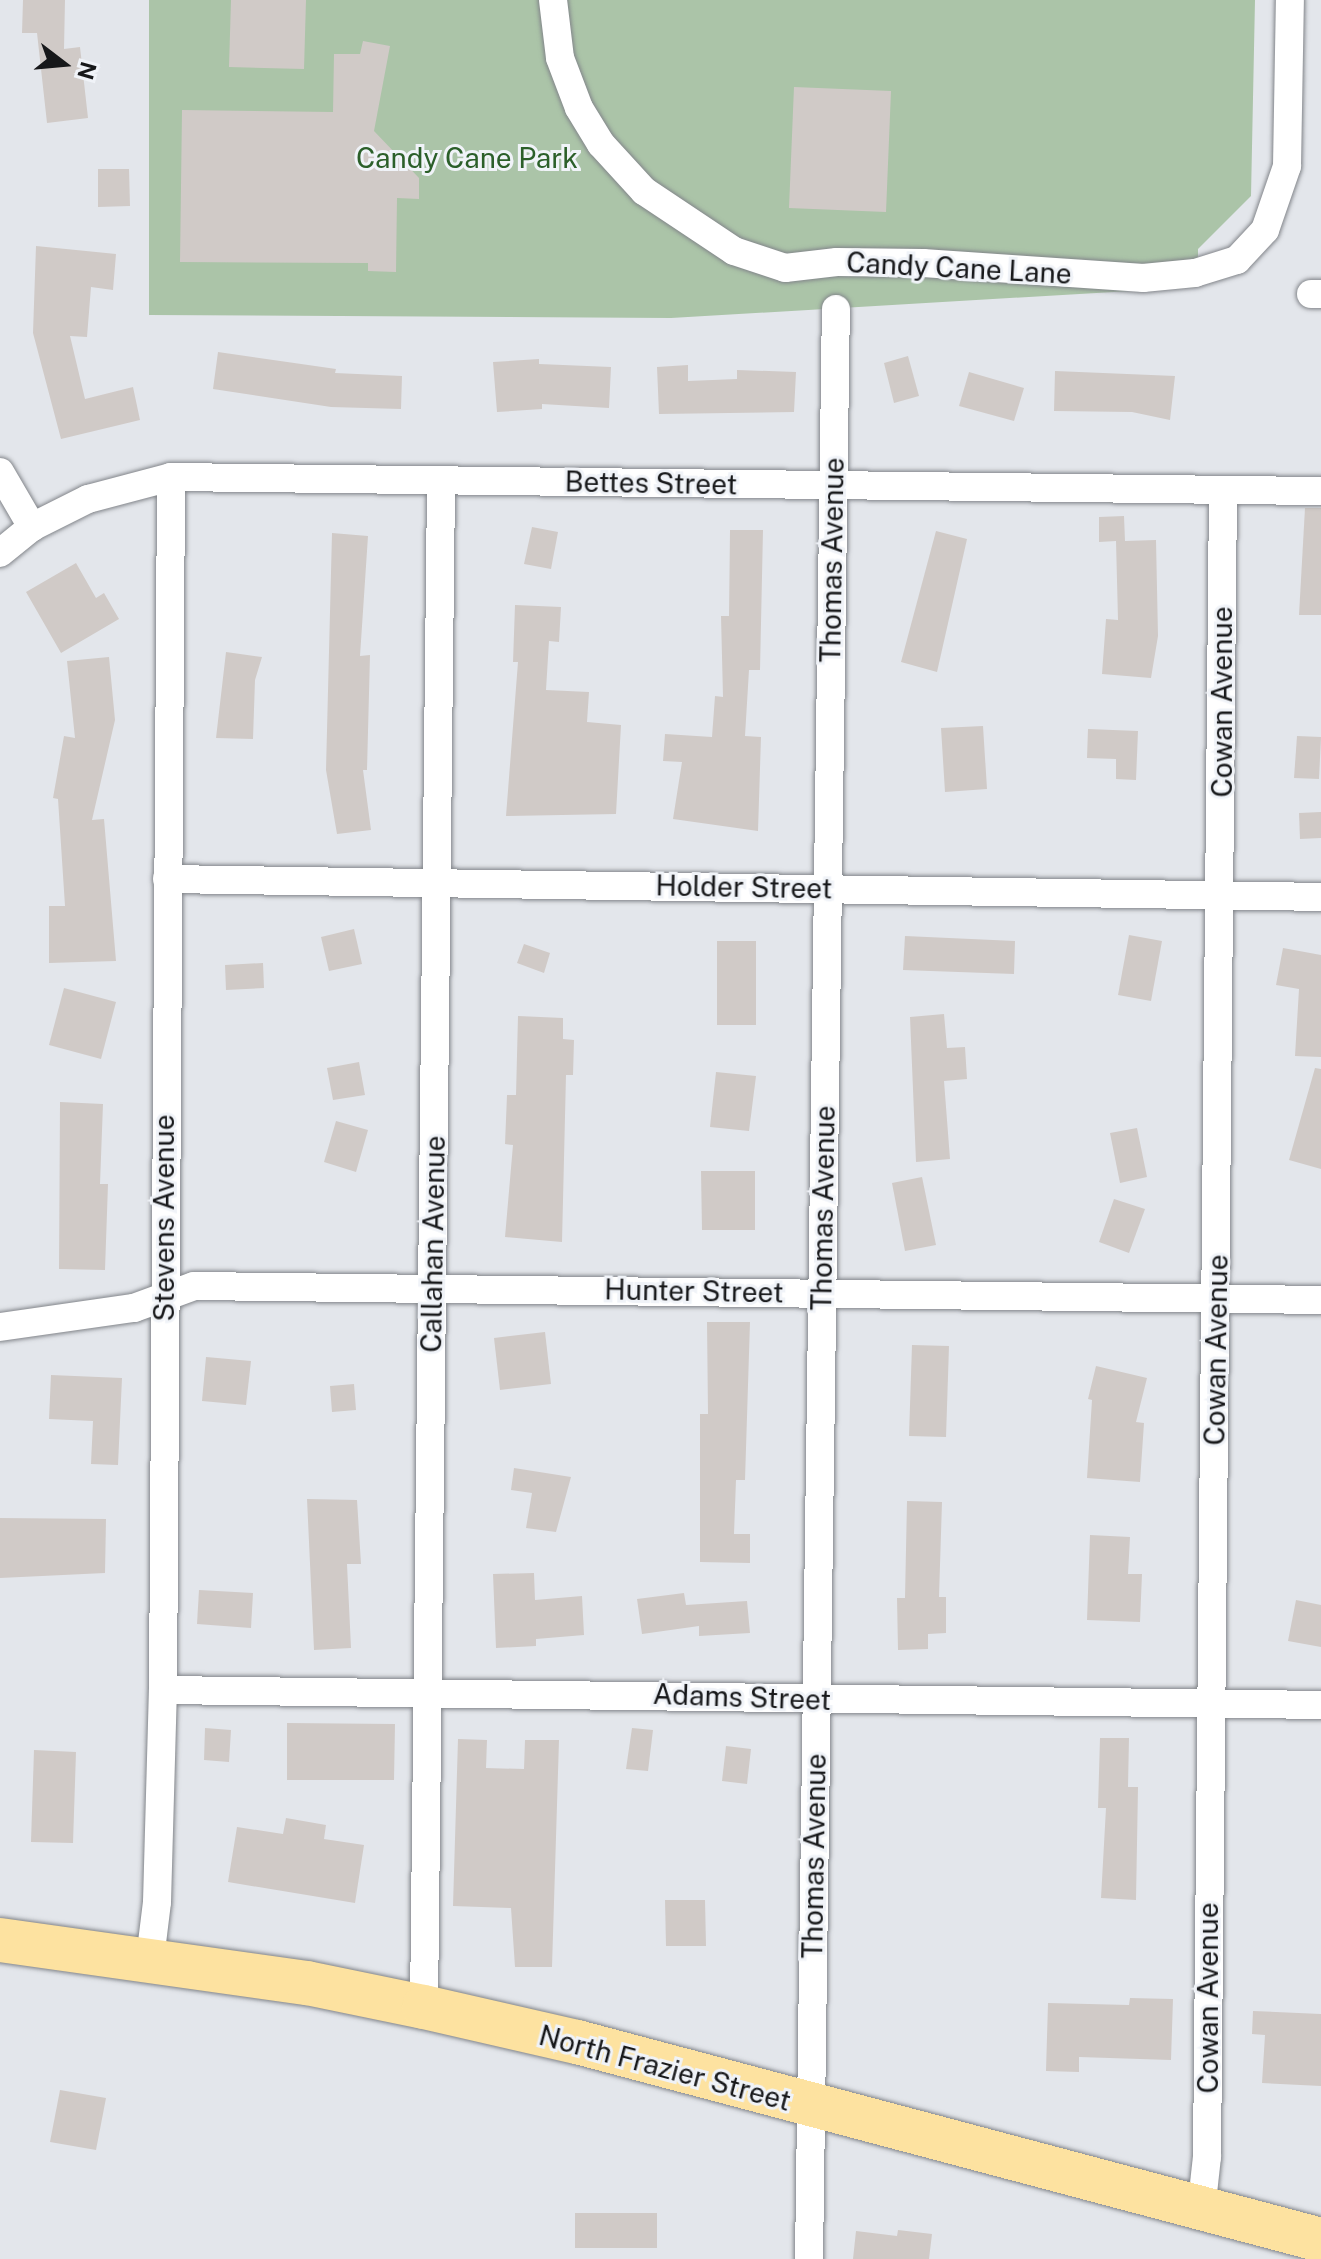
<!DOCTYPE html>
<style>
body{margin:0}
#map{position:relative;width:1321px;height:2259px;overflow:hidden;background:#e3e6eb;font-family:"Public Sans",sans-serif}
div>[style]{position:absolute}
.green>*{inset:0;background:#abc4a8}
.building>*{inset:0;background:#d0cac7}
.roads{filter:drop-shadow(0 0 2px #82858a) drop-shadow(0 0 2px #82858a)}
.street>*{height:28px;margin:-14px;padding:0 14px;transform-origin:14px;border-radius:14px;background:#fff}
.primary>*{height:44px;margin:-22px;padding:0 22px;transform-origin:22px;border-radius:22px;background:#fde2a0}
span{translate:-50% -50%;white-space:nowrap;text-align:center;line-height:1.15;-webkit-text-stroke:6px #f0f3f8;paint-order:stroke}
.park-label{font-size:28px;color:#2b5f29}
.street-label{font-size:28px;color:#17181a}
.north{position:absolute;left:24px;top:24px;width:80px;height:80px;-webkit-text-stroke:6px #f0f3f8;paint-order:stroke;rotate:106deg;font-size:22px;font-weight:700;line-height:32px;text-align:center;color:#17181a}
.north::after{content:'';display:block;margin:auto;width:28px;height:36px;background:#17181a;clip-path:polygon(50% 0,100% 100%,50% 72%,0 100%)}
</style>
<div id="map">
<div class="green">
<div style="clip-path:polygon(149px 0,1255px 0,1251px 196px,1198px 249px,1198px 287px,671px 318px,149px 315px)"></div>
</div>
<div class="building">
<div style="clip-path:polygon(23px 0,65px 0,64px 49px,80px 47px,88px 118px,47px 123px,37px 33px,22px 33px)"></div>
<div style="clip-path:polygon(231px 0,306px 0,304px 69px,229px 67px)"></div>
<div style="clip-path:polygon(363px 41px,390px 46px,374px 131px,419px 178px,419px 199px,397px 198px,396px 272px,368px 271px,368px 263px,180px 262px,182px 110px,333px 112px,334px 54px,360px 54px)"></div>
<div style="clip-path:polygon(794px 87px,891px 91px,886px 212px,789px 208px)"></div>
<div style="clip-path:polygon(98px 169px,129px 169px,130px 206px,98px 207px)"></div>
<div style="clip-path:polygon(36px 246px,116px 254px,113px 290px,91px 287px,87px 337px,70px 336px,85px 399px,133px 387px,140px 420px,61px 439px,33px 333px)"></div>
<div style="clip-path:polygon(218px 352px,336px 369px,335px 373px,402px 376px,401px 409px,331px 407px,213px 389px)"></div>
<div style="clip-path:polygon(908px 356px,919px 396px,894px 403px,884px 363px)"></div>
<div style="clip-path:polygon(539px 359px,539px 364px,611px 367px,609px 408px,542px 404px,542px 409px,497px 412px,493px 362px)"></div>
<div style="clip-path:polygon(688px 365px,688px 381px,737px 379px,737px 370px,796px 372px,794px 412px,659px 414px,657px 367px)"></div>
<div style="clip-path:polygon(1055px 371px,1175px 376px,1170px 420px,1132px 412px,1054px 411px)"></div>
<div style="clip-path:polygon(969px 372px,1024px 388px,1014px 421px,959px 406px)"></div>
<div style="clip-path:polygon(1305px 508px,1321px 508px,1321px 615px,1299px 615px)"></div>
<div style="clip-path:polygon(1124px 516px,1125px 541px,1156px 540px,1158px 636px,1151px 678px,1102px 674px,1106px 619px,1118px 620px,1116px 541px,1099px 542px,1099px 517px)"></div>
<div style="clip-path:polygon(532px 527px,558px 532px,551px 569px,524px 564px)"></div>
<div style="clip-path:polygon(730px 530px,763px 530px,760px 670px,749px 670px,745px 736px,761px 737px,758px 831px,673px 819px,682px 762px,663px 761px,665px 734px,712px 737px,715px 696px,723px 697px,721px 616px,729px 616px)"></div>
<div style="clip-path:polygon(936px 531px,967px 539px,937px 672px,901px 662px)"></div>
<div style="clip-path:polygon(332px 533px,368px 536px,360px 656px,370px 655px,367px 770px,363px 770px,371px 830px,337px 834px,326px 770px)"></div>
<div style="clip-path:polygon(76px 563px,96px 598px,104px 593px,119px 619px,61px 653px,26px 592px)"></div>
<div style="clip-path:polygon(515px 605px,561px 607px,559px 642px,549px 641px,546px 690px,589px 692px,587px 722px,621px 725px,616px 814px,506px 816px,518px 662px,513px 662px)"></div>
<div style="clip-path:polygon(226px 652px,262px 657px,255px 680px,253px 739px,216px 738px)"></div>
<div style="clip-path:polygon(109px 657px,115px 720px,92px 820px,104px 819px,116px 961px,49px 963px,49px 906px,65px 906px,58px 799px,53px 798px,64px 736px,75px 738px,67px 661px)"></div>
<div style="clip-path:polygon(983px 726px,987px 789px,945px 792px,941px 728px)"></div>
<div style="clip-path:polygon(1088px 729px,1138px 731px,1136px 780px,1116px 779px,1116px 759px,1087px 758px)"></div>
<div style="clip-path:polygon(1297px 736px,1321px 737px,1319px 779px,1294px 778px)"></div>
<div style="clip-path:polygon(1321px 812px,1321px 838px,1300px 839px,1299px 813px)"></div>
<div style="clip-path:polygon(354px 929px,362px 964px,329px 971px,321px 937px)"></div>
<div style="clip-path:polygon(1129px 935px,1162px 941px,1151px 1001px,1118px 995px)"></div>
<div style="clip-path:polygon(905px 936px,1015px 941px,1014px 974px,903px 970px)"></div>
<div style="clip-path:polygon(717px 941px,756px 941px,756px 1025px,717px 1025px)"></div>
<div style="clip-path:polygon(524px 944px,550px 953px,544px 973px,517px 963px)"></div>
<div style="clip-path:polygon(1283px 948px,1321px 955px,1321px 1057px,1295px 1056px,1299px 989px,1276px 985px)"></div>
<div style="clip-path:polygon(263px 963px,264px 988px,226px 990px,225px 965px)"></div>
<div style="clip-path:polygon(64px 988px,116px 1002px,101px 1059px,49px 1045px)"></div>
<div style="clip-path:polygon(944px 1014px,947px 1048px,965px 1047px,967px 1079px,944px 1081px,950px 1159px,916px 1162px,910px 1017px)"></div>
<div style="clip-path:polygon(518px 1016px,563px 1018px,563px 1039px,574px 1040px,573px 1075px,566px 1075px,562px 1242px,505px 1237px,513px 1145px,505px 1144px,507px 1095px,516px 1095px)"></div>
<div style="clip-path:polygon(359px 1062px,365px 1095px,333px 1100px,327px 1068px)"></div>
<div style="clip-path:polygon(1315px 1068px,1321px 1069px,1321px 1169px,1289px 1160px)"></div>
<div style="clip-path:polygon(716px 1072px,756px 1076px,749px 1131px,710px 1127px)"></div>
<div style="clip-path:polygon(60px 1102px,103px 1104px,100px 1184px,108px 1184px,105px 1270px,59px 1269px)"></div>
<div style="clip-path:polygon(336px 1121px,368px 1130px,356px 1172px,324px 1162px)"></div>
<div style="clip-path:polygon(1137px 1128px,1147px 1177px,1120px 1183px,1110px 1133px)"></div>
<div style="clip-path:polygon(701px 1171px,755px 1171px,755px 1230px,702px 1230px)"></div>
<div style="clip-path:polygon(922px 1177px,936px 1245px,905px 1251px,892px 1183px)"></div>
<div style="clip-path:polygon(1114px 1199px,1145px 1209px,1129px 1253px,1099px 1242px)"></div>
<div style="clip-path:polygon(707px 1322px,750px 1322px,745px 1480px,736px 1480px,734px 1534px,750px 1534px,750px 1563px,700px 1562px,700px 1414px,708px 1414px)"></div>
<div style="clip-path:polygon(545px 1332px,551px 1384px,500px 1390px,494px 1338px)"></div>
<div style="clip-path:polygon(912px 1345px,949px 1346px,946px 1437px,909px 1436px)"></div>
<div style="clip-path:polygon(206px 1357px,251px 1361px,246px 1405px,202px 1401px)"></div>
<div style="clip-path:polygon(1096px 1366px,1147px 1378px,1136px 1422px,1144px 1423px,1140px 1482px,1087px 1478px,1092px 1400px,1088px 1399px)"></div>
<div style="clip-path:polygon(51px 1375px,122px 1378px,118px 1465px,91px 1464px,93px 1421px,49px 1419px)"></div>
<div style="clip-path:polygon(354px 1384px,356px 1410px,332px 1412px,330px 1386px)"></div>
<div style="clip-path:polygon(514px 1468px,571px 1477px,556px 1532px,526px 1528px,532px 1493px,511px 1490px)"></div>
<div style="clip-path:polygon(307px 1499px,357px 1500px,361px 1564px,347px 1564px,351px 1648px,314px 1650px)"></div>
<div style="clip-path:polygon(907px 1501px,942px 1502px,939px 1597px,946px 1597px,946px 1633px,928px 1634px,928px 1649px,898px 1650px,897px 1598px,905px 1598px)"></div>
<div style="clip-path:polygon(0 1518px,106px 1519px,105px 1573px,0 1578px)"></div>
<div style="clip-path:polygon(1090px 1535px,1130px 1537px,1128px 1574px,1142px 1574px,1140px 1622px,1087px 1620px)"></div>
<div style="clip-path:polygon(534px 1573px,535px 1600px,582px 1596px,584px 1635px,536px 1639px,536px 1646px,496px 1648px,493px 1574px)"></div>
<div style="clip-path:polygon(199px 1590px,253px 1593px,251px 1628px,197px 1624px)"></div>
<div style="clip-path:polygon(684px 1593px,686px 1605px,747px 1601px,750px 1633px,699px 1636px,699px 1626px,642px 1634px,637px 1599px)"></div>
<div style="clip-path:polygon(1296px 1600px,1321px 1605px,1321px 1647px,1288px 1641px)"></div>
<div style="clip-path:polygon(287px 1723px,395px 1724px,394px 1780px,287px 1780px)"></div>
<div style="clip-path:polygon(205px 1728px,231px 1730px,229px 1762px,204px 1760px)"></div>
<div style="clip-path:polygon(632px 1728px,653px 1730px,648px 1771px,626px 1769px)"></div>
<div style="clip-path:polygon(1100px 1738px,1129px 1738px,1128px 1787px,1138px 1787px,1136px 1900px,1101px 1898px,1106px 1808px,1098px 1808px)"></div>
<div style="clip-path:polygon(458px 1739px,487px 1740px,486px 1768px,524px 1769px,525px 1740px,559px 1740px,552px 1967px,515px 1967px,511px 1908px,453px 1906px)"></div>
<div style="clip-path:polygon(726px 1746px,751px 1749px,747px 1784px,722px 1781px)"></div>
<div style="clip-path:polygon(34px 1750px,76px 1752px,73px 1843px,31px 1842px)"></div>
<div style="clip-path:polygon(286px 1818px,326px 1825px,324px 1839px,364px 1845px,355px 1903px,228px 1882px,237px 1827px,283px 1834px)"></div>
<div style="clip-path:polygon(665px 1900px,705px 1900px,706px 1946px,666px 1946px)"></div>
<div style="clip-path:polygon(1130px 1998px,1173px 1999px,1171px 2060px,1079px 2057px,1079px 2072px,1046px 2071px,1048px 2003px,1129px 2005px)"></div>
<div style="clip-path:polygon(1253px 2011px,1321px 2014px,1321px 2086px,1262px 2083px,1265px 2035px,1252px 2034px)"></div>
<div style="clip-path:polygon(60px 2090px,106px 2098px,96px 2150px,50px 2142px)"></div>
<div style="clip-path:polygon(575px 2213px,657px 2213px,657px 2248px,575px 2248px)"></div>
<div style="clip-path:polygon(898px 2230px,932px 2234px,929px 2259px,853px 2259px,856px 2231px,897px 2236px)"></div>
</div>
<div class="roads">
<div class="street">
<div style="left:553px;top:0;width:58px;rotate:83.1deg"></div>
<div style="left:560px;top:58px;width:53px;rotate:69.2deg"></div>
<div style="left:579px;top:108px;width:42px;rotate:58.6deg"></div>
<div style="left:601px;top:144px;width:64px;rotate:47.5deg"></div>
<div style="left:644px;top:191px;width:108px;rotate:33.7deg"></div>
<div style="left:734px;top:251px;width:54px;rotate:18.4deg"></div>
<div style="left:785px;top:268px;width:52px;rotate:-6.6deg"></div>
<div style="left:837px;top:262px;width:86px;rotate:0.7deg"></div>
<div style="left:923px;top:263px;width:221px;rotate:3.9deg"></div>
<div style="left:1143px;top:278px;width:52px;rotate:-5.5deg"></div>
<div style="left:1195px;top:273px;width:44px;rotate:-17.2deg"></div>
<div style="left:1237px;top:260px;width:41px;rotate:-47deg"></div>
<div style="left:1265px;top:230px;width:68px;rotate:-71deg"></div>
<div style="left:1287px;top:166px;width:166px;rotate:-89deg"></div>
<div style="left:1311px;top:294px;width:10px"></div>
<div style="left:0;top:472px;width:64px;rotate:59.8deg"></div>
<div style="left:0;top:553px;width:41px;rotate:-39.1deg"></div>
<div style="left:32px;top:527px;width:63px;rotate:-26.6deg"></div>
<div style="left:88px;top:499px;width:86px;rotate:-14.8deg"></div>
<div style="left:171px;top:477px;width:1150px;rotate:0.7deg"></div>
<div style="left:167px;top:879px;width:1154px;rotate:0.89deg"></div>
<div style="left:0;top:1327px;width:135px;rotate:-8.1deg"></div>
<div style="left:134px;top:1308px;width:64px;rotate:-20.1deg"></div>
<div style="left:194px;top:1286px;width:1127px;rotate:0.71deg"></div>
<div style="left:163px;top:1690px;width:1158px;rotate:0.74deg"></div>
<div style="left:150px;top:1959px;width:57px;rotate:-83deg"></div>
<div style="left:157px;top:1902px;width:212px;rotate:-88.4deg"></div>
<div style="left:163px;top:1690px;width:1213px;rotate:-89.62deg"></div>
<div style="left:424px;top:2007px;width:1526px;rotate:-89.36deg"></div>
<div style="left:1201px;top:2211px;width:54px;rotate:-83.7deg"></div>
<div style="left:1207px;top:2157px;width:1667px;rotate:-89.45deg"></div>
<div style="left:809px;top:2259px;width:1950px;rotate:-89.21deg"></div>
</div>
<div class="primary">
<div style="left:0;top:1940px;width:310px;rotate:8deg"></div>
<div style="left:307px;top:1983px;width:119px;rotate:11.6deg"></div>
<div style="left:424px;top:2007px;width:157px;rotate:12.9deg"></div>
<div style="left:577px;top:2042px;width:770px;rotate:14.9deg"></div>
</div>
</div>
<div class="park-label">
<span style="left:467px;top:158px">Candy Cane Park</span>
</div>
<div class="street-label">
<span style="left:959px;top:268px;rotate:3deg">Candy Cane Lane</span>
<span style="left:651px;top:483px;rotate:1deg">Bettes Street</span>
<span style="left:832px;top:560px;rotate:-89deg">Thomas Avenue</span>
<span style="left:1222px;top:702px;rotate:-90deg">Cowan Avenue</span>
<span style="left:744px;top:887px;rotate:1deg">Holder Street</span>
<span style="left:823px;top:1208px;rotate:-89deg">Thomas Avenue</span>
<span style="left:164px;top:1218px;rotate:-90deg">Stevens Avenue</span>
<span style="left:433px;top:1244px;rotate:-89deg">Callahan Avenue</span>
<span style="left:694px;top:1291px;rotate:1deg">Hunter Street</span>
<span style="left:1216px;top:1350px;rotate:-89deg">Cowan Avenue</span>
<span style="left:742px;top:1697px;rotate:2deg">Adams Street</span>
<span style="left:814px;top:1856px;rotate:-89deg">Thomas Avenue</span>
<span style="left:1208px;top:1998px;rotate:-90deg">Cowan Avenue</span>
<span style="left:665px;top:2068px;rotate:15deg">North Frazier Street</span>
</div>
<div class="north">N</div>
</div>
